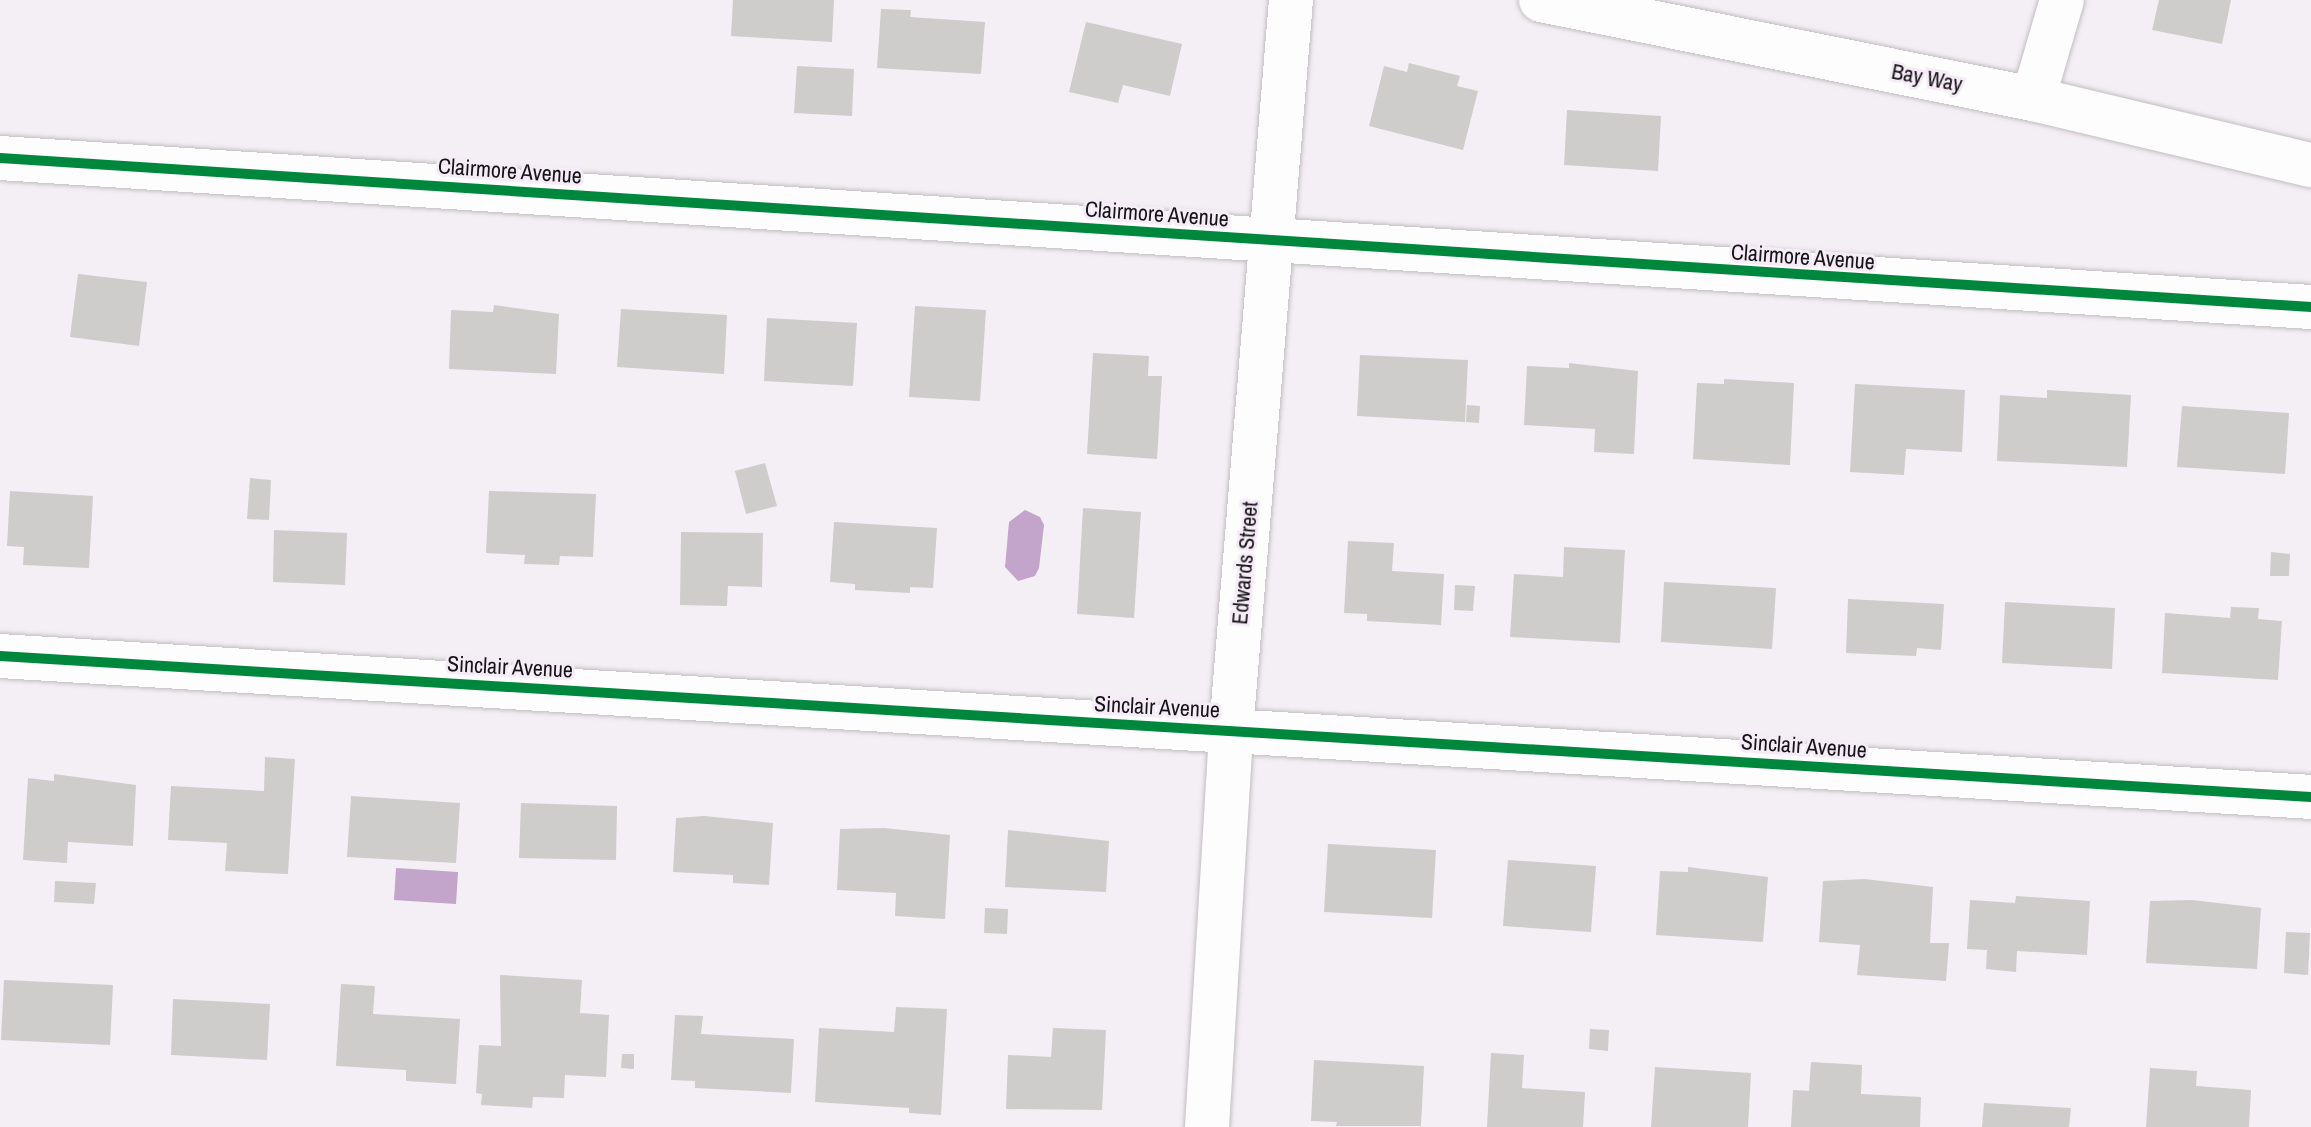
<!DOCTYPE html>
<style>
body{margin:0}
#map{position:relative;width:2311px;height:1127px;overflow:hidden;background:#f4eff4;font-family:"Archivo Narrow",sans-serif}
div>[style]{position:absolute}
.water>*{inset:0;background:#c3a4ca}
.building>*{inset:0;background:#cfcccc}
.roads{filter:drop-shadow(0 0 2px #c1bdc1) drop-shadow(0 0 2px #c1bdc1)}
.minor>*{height:44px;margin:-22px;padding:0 22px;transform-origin:22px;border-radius:22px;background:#fdfdfd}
.cycleway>*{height:10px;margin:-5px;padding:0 5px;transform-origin:5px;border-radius:5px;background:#00873e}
span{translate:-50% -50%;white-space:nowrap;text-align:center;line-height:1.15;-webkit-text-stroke:6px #f5ecf7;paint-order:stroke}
.street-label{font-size:22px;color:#171418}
</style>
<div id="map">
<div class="water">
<div style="clip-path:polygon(1025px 510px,1040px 517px,1044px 525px,1039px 568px,1035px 576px,1018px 581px,1005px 567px,1009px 522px)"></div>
<div style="clip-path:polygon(396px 868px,458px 872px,456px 904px,394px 900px)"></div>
</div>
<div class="building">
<div style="clip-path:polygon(733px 0,834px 0,832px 42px,731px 36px)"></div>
<div style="clip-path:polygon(2159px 0,2231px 0,2222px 44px,2152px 30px)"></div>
<div style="clip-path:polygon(881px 9px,911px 10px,910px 17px,985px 22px,981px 74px,877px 68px)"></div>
<div style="clip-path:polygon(1086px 22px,1182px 44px,1170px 96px,1123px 85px,1118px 103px,1069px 92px)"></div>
<div style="clip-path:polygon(1409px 63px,1460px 76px,1457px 86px,1478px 91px,1463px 150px,1369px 126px,1384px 66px,1407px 72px)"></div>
<div style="clip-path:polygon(797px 66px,854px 69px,852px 116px,794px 113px)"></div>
<div style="clip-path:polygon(1567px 110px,1661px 116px,1658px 171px,1564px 165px)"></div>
<div style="clip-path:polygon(78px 274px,147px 282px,139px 346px,70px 337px)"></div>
<div style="clip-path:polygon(494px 305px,559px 314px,556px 374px,449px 369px,451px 310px,493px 312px)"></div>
<div style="clip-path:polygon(915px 306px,986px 310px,980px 401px,909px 397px)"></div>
<div style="clip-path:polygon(621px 309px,727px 315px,724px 374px,617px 367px)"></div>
<div style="clip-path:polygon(767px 318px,857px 323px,853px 386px,764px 381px)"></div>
<div style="clip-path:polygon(1093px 353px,1149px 356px,1148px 376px,1162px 376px,1157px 459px,1087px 454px)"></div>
<div style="clip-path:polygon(1360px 355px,1468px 360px,1465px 422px,1357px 416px)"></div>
<div style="clip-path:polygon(1569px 363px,1638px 371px,1634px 454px,1594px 452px,1595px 429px,1524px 425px,1527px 366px,1569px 368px)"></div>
<div style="clip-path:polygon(1724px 379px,1794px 383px,1790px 465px,1693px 459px,1697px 383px,1724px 384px)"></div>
<div style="clip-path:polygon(1855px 384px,1965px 390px,1962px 452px,1906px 449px,1904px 475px,1850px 472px)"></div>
<div style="clip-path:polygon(2047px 390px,2131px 395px,2127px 467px,1997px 461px,2000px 395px,2047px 398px)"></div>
<div style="clip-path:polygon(1467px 405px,1480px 406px,1479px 423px,1466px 422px)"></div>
<div style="clip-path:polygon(2182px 406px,2289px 413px,2285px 474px,2177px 467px)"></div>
<div style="clip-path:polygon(765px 463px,777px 506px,746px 514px,735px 471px)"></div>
<div style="clip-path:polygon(250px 478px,271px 480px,269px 520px,247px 519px)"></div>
<div style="clip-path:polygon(10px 491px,93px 496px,89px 568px,23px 565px,24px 547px,7px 546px)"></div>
<div style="clip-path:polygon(489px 491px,596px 494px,593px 557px,560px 556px,559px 565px,524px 564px,525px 555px,486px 553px)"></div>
<div style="clip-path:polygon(1083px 508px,1141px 512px,1134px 618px,1077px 614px)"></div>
<div style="clip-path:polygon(834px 522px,937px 528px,933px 588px,910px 587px,910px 593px,855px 590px,855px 584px,830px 582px)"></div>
<div style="clip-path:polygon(274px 530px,347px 533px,345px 585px,273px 582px)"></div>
<div style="clip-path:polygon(681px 532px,763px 533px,762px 587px,728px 586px,727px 606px,680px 605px)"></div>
<div style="clip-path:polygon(1348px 541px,1394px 543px,1392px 571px,1444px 574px,1441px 625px,1367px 621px,1367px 614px,1344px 613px)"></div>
<div style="clip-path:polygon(1564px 547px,1625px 550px,1620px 643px,1510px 637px,1514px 574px,1563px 577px)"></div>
<div style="clip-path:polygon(2271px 552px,2290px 554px,2289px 576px,2270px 576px)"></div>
<div style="clip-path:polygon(1664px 582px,1776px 588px,1772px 649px,1661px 642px)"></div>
<div style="clip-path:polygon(1455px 585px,1475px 586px,1473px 611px,1454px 610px)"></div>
<div style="clip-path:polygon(1848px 599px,1944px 604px,1941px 650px,1917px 648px,1916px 656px,1846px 653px)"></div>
<div style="clip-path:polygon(2005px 602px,2115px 608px,2112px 669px,2002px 663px)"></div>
<div style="clip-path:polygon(2231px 607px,2259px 608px,2258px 619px,2282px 621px,2278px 680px,2162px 673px,2165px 613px,2230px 618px)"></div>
<div style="clip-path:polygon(265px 757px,295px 759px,288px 874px,225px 871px,227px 843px,168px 840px,171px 786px,264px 791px)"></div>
<div style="clip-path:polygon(54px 774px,136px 785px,133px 846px,68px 842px,67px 863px,23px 860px,28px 778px,54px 781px)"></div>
<div style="clip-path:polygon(351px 796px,460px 803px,456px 863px,347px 857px)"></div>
<div style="clip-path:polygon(521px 803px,617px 806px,616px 860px,519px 858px)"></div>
<div style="clip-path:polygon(704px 816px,773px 823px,769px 885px,733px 883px,733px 875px,673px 872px,676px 818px)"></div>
<div style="clip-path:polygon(884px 828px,950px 835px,945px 919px,895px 916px,896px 893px,837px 890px,840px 829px)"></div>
<div style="clip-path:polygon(1008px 830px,1109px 841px,1106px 892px,1005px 887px)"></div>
<div style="clip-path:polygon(1328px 844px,1436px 850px,1432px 918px,1324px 912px)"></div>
<div style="clip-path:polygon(1508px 860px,1596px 866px,1591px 932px,1503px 926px)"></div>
<div style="clip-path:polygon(1688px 867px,1768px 877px,1763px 942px,1656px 935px,1660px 871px,1688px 872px)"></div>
<div style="clip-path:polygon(1865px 879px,1933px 887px,1930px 943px,1949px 943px,1946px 981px,1857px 975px,1860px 945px,1819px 942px,1823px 881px)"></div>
<div style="clip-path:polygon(55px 881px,96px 883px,94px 904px,54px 902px)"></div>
<div style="clip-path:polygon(2016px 896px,2090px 901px,2087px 955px,2017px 951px,2016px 972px,1986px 969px,1987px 950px,1967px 949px,1970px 900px,2015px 903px)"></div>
<div style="clip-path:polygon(2192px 900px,2261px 908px,2257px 969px,2146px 963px,2150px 901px)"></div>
<div style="clip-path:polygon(985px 908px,1008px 909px,1007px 934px,984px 933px)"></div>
<div style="clip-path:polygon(2286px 932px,2310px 933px,2308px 975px,2284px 973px)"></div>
<div style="clip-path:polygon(500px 975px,582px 980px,580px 1013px,609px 1015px,606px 1077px,565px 1075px,564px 1098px,533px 1097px,532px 1108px,481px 1105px,482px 1094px,476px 1093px,479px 1045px,501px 1046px)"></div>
<div style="clip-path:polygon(4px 980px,113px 985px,110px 1045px,1px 1040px)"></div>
<div style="clip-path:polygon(341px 984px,375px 986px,373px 1014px,460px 1019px,456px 1084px,406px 1081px,406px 1070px,336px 1066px)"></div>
<div style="clip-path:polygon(173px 999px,270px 1004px,267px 1060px,171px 1055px)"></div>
<div style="clip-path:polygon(896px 1007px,947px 1009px,941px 1115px,909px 1113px,909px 1108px,815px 1102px,819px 1028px,894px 1032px)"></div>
<div style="clip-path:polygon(675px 1015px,703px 1016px,701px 1034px,794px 1039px,791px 1093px,695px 1088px,695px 1081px,671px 1080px)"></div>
<div style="clip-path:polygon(1053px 1028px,1106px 1030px,1102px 1110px,1006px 1109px,1008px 1055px,1051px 1057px)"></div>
<div style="clip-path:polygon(1590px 1029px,1609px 1030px,1608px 1051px,1589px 1049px)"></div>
<div style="clip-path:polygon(1491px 1053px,1524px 1055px,1522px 1088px,1585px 1092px,1583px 1127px,1487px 1127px)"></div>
<div style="clip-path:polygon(622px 1054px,634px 1054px,634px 1069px,621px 1068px)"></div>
<div style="clip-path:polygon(1314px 1060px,1424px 1066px,1421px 1126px,1336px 1126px,1337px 1122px,1311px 1121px)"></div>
<div style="clip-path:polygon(1811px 1062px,1862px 1065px,1861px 1094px,1921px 1097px,1920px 1127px,1791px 1127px,1793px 1090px,1809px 1091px)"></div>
<div style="clip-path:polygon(1655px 1067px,1751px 1073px,1748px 1127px,1651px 1127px)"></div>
<div style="clip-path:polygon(2150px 1068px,2197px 1071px,2196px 1086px,2251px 1090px,2249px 1127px,2146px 1127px)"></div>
<div style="clip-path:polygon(1984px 1103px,2071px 1108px,2069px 1127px,1982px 1127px)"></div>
</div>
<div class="roads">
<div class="minor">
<div style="left:1541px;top:0;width:502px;rotate:11.38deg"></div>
<div style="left:2033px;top:99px;width:286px;rotate:13.4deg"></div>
<div style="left:2033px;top:99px;width:103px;rotate:-73.7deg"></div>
<div style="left:0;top:158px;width:2316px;rotate:3.69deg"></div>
<div style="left:0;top:656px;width:2315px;rotate:3.49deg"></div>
<div style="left:1207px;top:1127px;width:397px;rotate:-86.5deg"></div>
<div style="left:1231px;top:731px;width:733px;rotate:-85.31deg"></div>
</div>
</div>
<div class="cycleway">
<div style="left:0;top:158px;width:2316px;rotate:3.69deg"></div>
<div style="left:0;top:656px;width:2315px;rotate:3.49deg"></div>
</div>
<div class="street-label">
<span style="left:1927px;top:78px;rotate:11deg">Bay Way</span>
<span style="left:510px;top:171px;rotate:4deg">Clairmore Avenue</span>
<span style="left:1157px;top:214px;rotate:4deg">Clairmore Avenue</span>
<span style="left:1803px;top:257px;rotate:4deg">Clairmore Avenue</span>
<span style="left:1245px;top:563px;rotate:-85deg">Edwards Street</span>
<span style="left:510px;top:667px;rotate:3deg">Sinclair Avenue</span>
<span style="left:1157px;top:707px;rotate:3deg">Sinclair Avenue</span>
<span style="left:1804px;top:746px;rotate:4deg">Sinclair Avenue</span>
</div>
</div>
